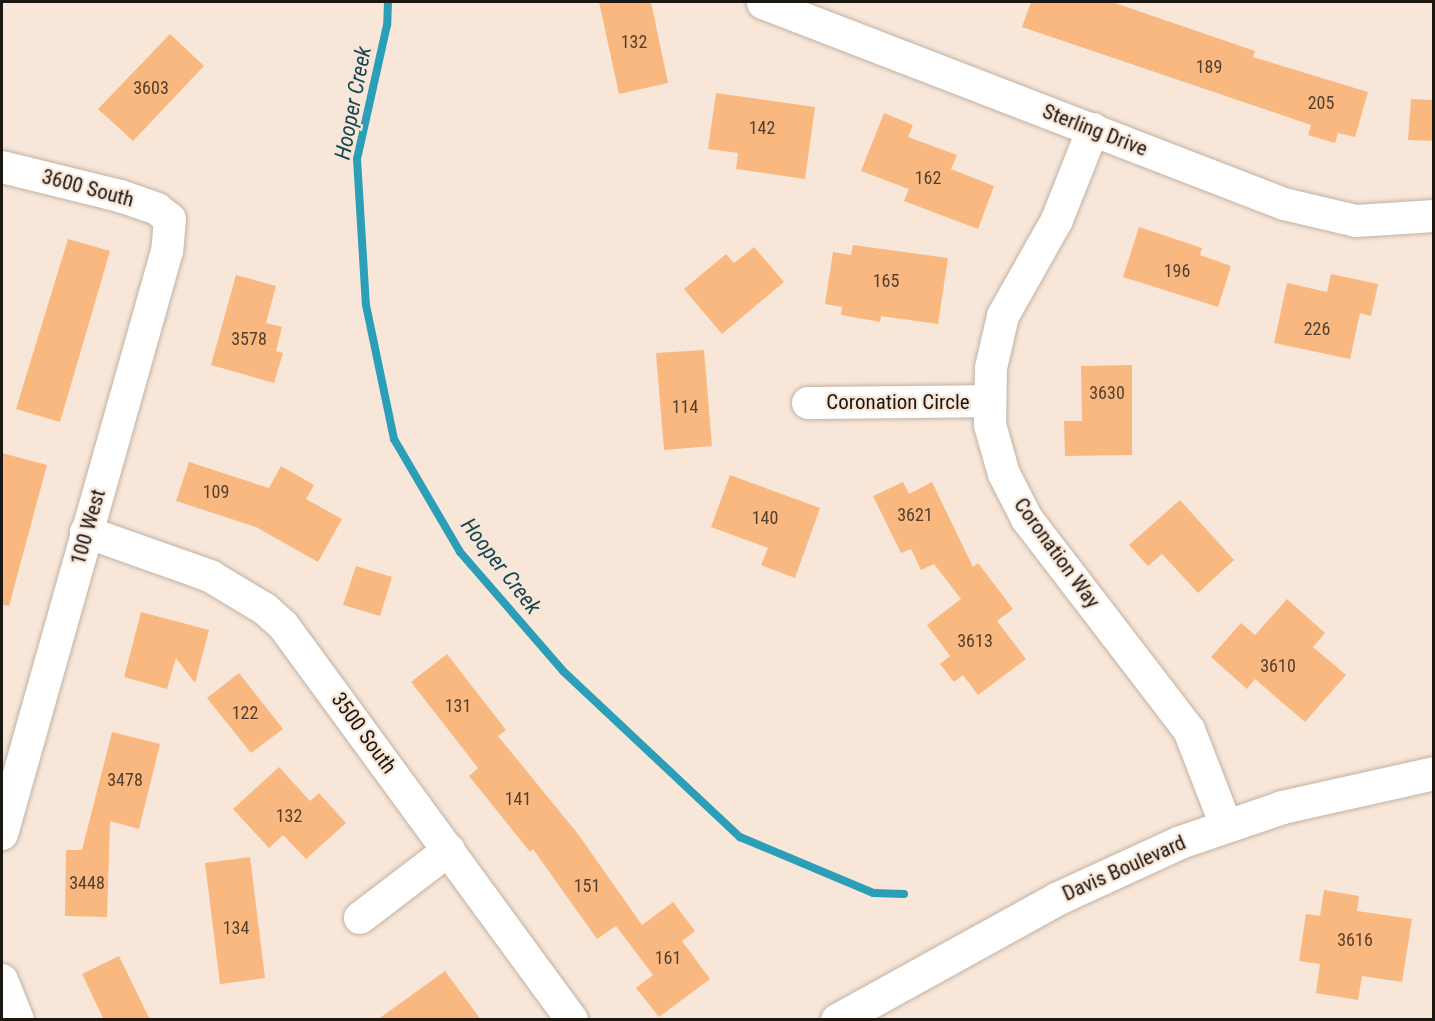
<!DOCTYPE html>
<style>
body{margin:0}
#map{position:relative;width:1435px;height:1021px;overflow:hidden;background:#f8e7d9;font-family:"Roboto Condensed",sans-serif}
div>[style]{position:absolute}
.stream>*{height:8px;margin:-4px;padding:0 4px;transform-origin:4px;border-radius:4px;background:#2b9eb8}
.building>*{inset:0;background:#f9b880}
.roads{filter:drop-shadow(0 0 2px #c2b2a4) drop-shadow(0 0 2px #c2b2a4)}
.street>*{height:32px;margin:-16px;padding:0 16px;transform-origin:16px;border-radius:16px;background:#fff}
.secondary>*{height:33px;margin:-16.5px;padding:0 16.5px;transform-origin:16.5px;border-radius:16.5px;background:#fff}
span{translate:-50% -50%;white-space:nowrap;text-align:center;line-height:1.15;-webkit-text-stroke:4.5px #f8e7d9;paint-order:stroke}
.number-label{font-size:18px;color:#543f2e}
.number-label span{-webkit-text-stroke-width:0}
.street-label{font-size:21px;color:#1d1712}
.water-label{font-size:22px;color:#164651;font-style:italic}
.frame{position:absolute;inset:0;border:3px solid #1d1712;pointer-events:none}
</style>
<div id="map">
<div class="stream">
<div style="left:388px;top:2px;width:23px;rotate:92deg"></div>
<div style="left:387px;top:25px;width:137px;rotate:102.6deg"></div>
<div style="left:357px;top:159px;width:146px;rotate:86.5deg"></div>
<div style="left:366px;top:305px;width:137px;rotate:78.2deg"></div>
<div style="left:394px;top:439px;width:131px;rotate:59.7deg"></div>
<div style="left:460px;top:552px;width:157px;rotate:49.1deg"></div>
<div style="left:563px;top:671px;width:243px;rotate:43.2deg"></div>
<div style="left:740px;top:837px;width:144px;rotate:22.8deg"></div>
<div style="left:873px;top:893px;width:31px;rotate:2deg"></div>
</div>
<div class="building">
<div style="clip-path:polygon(599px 2px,651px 2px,668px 83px,619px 94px)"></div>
<div style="clip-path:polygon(1031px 2px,1112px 2px,1255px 51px,1253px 57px,1368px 92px,1355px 137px,1338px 133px,1335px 143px,1308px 135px,1311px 125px,1022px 27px)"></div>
<div style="clip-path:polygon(170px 34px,204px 66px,133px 141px,98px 109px)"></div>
<div style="clip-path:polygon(716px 93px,815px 107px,805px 179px,736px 169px,738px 153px,708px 149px)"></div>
<div style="clip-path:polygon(1411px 99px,1434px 100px,1434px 141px,1408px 140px)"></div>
<div style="clip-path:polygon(884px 113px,913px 125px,908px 137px,957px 155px,951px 169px,994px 186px,978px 229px,904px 201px,909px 189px,861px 171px)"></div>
<div style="clip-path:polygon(1139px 227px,1202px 248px,1200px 255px,1231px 266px,1218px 307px,1123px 277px)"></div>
<div style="clip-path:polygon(68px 239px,110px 251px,60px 422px,16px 409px)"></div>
<div style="clip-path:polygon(853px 245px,948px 258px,938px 324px,881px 316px,880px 322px,841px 315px,842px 307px,825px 304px,833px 252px,851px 255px)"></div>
<div style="clip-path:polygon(754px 247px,784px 282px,722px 334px,684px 289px,726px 254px,734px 263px)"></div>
<div style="clip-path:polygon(1331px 274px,1378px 284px,1371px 316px,1360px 313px,1350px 359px,1274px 343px,1287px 283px,1327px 292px)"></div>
<div style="clip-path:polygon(236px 275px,276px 286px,266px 323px,282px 327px,276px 351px,283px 353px,274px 383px,211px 365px)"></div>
<div style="clip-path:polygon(704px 350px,712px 446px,664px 450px,656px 353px)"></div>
<div style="clip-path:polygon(1132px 365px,1132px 455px,1065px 456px,1064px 421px,1082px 421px,1081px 366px)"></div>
<div style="clip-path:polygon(2px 453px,47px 465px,9px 606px,2px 605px)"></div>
<div style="clip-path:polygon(189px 462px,269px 488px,281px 466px,314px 485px,306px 499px,342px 519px,318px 562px,256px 527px,176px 501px)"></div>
<div style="clip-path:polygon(730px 475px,820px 508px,795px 578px,761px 565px,768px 548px,711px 527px)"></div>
<div style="clip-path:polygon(903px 482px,909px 494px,932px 482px,973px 567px,978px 563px,1013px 609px,997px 621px,1026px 659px,978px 695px,963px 675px,954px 682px,940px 664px,950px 656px,927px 625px,961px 599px,934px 564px,921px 570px,911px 549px,901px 553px,873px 496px)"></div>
<div style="clip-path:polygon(1180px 500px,1234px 560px,1198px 593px,1162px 554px,1148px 566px,1129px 545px)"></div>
<div style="clip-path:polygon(356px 566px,392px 577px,380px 616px,343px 605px)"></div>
<div style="clip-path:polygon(1287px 599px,1325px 633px,1313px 647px,1346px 675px,1305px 722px,1255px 679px,1247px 689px,1211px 657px,1241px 623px,1255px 635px)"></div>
<div style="clip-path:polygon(141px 612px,209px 630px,195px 683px,176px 658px,167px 689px,124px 677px)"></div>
<div style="clip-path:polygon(447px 654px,506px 730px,498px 736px,578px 834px,642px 925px,673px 902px,695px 931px,682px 941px,710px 979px,659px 1017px,636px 988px,653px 975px,616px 926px,597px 939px,533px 849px,530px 852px,469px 776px,478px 768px,411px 682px)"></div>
<div style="clip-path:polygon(239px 673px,283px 729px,251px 753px,207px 698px)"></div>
<div style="clip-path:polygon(112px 732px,160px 744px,139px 829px,110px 821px,107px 917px,65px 916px,66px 850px,82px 850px)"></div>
<div style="clip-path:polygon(279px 767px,310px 801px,319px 793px,346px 823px,306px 859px,283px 835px,269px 848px,233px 809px)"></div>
<div style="clip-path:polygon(250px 857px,265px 978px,220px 984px,205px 863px)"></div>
<div style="clip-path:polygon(1324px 890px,1359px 896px,1357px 911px,1412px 919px,1402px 982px,1362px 976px,1358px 1000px,1316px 993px,1320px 964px,1299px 961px,1306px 914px,1320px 916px)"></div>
<div style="clip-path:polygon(119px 956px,150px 1020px,104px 1020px,82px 974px)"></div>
<div style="clip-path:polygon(445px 971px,481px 1020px,377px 1020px)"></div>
</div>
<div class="roads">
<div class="street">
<div style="left:763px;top:3px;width:558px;rotate:21.1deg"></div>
<div style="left:1284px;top:204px;width:74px;rotate:13.3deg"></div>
<div style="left:1356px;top:221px;width:78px;rotate:-3.7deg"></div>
<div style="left:1093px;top:129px;width:98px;rotate:111.6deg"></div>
<div style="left:1057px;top:220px;width:110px;rotate:119.4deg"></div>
<div style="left:1003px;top:316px;width:53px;rotate:103deg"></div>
<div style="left:991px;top:368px;width:57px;rotate:91deg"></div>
<div style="left:990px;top:425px;width:51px;rotate:74.1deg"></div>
<div style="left:1004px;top:474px;width:51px;rotate:62.9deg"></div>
<div style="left:1027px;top:519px;width:266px;rotate:52.5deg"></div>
<div style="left:1189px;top:730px;width:100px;rotate:68.8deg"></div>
<div style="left:2px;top:167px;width:122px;rotate:13.8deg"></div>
<div style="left:120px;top:196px;width:39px;rotate:19deg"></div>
<div style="left:157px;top:209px;width:16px;rotate:38deg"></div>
<div style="left:170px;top:219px;width:32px;rotate:95deg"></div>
<div style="left:167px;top:251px;width:606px;rotate:105.8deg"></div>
<div style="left:808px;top:403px;width:181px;rotate:-0.6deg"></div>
<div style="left:86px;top:532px;width:132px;rotate:19.5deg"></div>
<div style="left:210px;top:576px;width:64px;rotate:31deg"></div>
<div style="left:265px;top:609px;width:24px;rotate:42deg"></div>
<div style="left:283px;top:625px;width:489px;rotate:53.8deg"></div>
<div style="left:360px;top:918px;width:112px;rotate:-37.4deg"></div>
<div style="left:2px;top:980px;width:43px;rotate:68.2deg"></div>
</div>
<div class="secondary">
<div style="left:837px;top:1020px;width:250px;rotate:-28.9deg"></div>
<div style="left:1056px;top:899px;width:136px;rotate:-24.7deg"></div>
<div style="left:1180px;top:842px;width:108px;rotate:-18.9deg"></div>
<div style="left:1282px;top:807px;width:156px;rotate:-12.6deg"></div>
</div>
</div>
<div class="number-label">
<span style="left:634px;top:42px">132</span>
<span style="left:1209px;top:67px">189</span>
<span style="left:151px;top:88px">3603</span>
<span style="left:1321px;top:103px">205</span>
<span style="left:762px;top:128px">142</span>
<span style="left:928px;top:178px">162</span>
<span style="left:1177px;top:271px">196</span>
<span style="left:886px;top:281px">165</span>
<span style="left:1317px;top:329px">226</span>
<span style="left:249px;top:339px">3578</span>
<span style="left:1107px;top:393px">3630</span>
<span style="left:685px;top:407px">114</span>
<span style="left:216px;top:492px">109</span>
<span style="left:915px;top:515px">3621</span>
<span style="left:765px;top:518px">140</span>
<span style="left:975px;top:641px">3613</span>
<span style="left:1278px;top:666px">3610</span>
<span style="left:458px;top:706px">131</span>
<span style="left:245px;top:713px">122</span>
<span style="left:125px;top:780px">3478</span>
<span style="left:518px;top:799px">141</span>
<span style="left:289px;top:816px">132</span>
<span style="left:87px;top:883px">3448</span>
<span style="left:587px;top:886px">151</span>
<span style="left:236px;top:928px">134</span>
<span style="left:1355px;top:940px">3616</span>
<span style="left:668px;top:958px">161</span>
</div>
<div class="street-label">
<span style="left:1095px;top:130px;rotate:21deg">Sterling Drive</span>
<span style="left:88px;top:188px;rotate:15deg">3600 South</span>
<span style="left:898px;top:402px">Coronation Circle</span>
<span style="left:88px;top:527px;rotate:-74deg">100 West</span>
<span style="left:1057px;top:553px;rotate:54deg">Coronation Way</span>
<span style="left:364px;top:733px;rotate:54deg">3500 South</span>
<span style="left:1124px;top:868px;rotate:-24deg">Davis Boulevard</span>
</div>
<div class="water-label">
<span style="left:353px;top:103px;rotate:-79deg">Hooper Creek</span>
<span style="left:501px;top:566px;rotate:52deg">Hooper Creek</span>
</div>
<div class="frame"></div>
</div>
